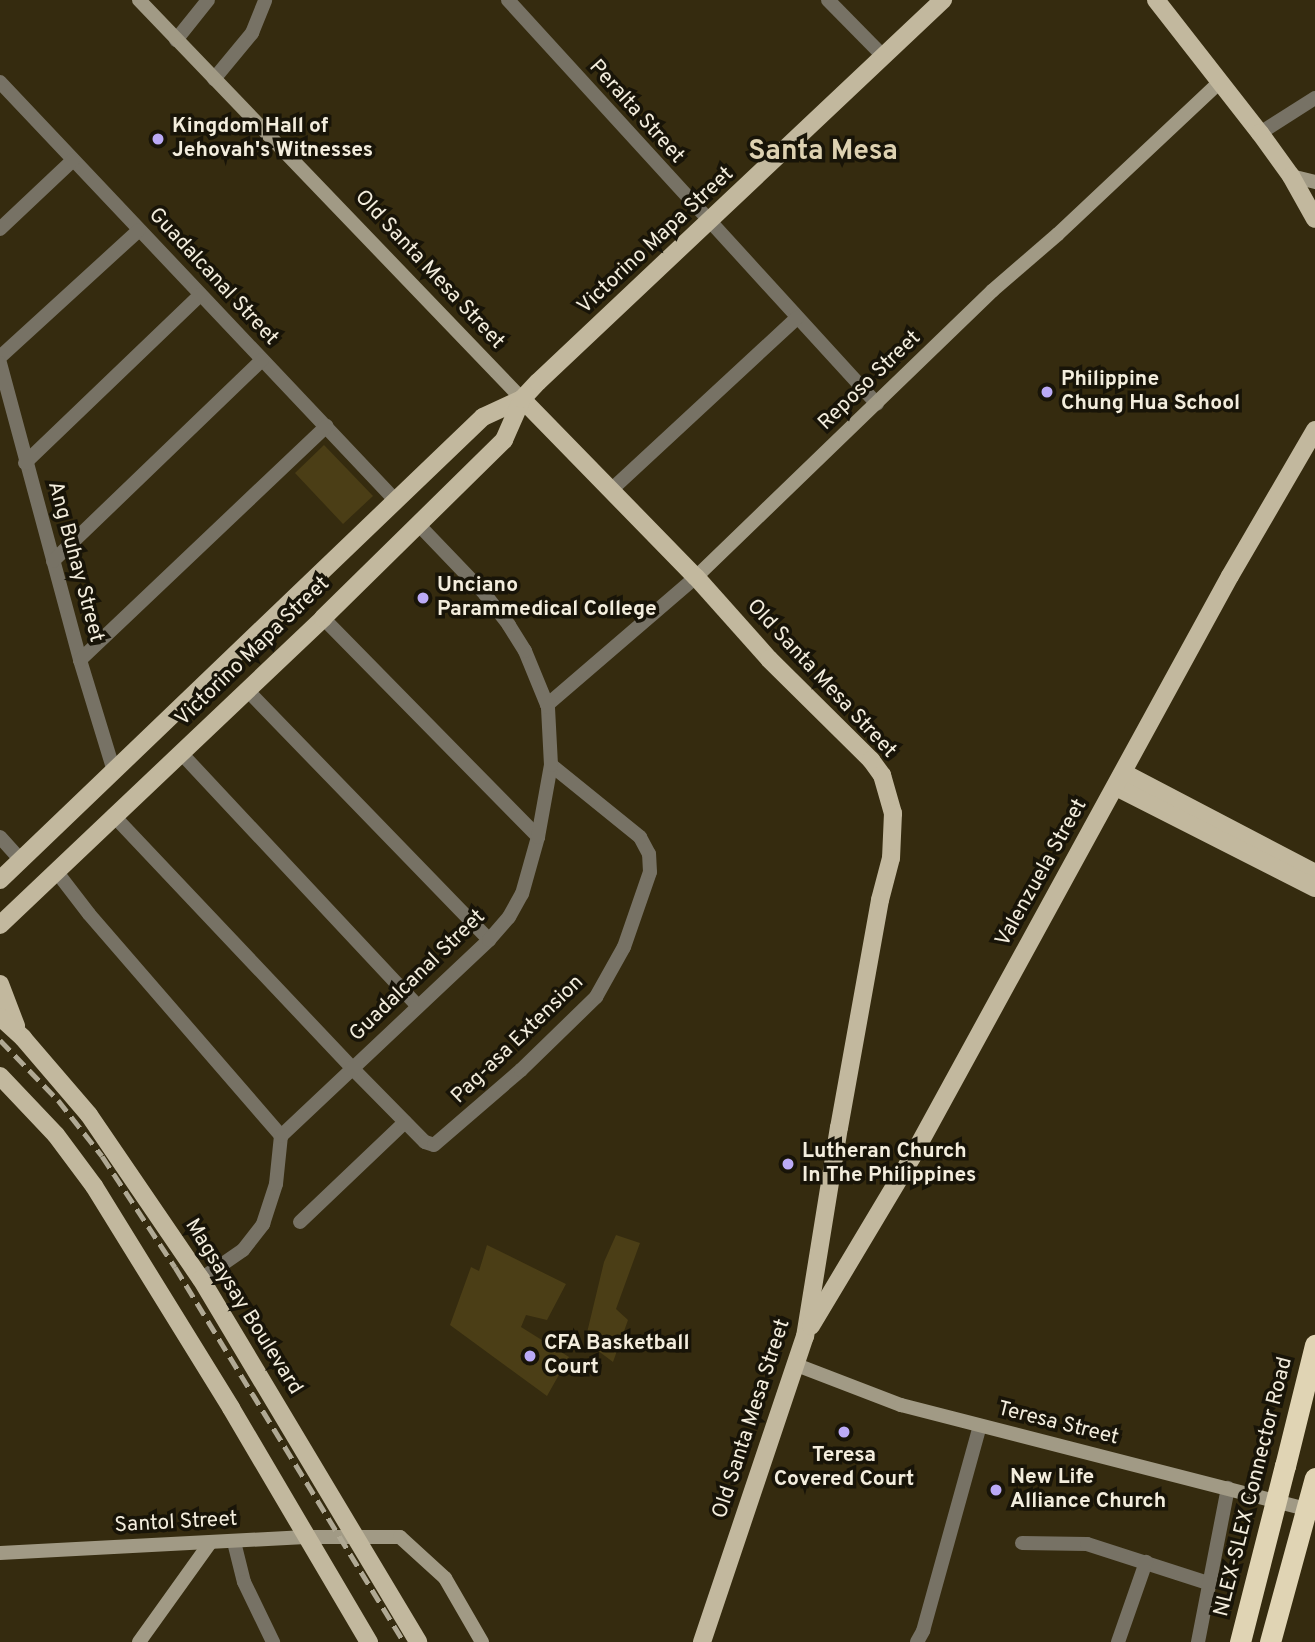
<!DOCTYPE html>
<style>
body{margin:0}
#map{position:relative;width:1315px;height:1642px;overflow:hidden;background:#352b0f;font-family:Overpass,sans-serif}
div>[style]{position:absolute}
.green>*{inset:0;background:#4b3e16}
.street>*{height:14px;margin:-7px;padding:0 7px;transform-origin:7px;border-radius:7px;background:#777265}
.secondary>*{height:14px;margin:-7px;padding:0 7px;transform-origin:7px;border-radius:7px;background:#a19a85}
.primary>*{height:18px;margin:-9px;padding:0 9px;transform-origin:9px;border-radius:9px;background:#c2b89e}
.highway>*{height:21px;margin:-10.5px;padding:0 10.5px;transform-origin:10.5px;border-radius:10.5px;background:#e0d4b4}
.rail>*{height:5px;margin-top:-2.5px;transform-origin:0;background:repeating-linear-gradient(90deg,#b0a994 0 14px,transparent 0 21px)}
.highway-bridge>*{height:21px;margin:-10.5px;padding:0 10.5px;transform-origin:10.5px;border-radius:10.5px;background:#e0d4b4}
.dots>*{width:19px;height:19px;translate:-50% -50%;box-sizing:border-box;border:4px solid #181408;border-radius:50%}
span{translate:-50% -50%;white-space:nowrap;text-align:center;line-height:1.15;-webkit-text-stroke:7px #181408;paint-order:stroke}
.street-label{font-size:21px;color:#f3eddd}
.poi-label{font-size:21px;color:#f3eddd;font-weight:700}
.left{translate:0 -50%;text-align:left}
.district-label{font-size:28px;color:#ddd1b1;font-weight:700}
</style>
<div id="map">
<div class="green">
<div style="clip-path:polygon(324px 445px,373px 496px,343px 524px,295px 473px)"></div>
<div style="clip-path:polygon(616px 1235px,640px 1243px,616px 1309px,628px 1320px,613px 1362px,585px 1341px,604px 1262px)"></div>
<div style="clip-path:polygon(487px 1245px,566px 1284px,547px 1320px,526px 1315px,521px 1327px,569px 1357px,547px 1396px,450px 1325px,471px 1267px,479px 1271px)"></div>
</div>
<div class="street">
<div style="left:508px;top:0;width:547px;rotate:47.59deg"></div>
<div style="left:828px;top:0;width:78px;rotate:45.5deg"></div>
<div style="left:176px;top:40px;width:51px;rotate:-51.3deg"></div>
<div style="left:214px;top:79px;width:60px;rotate:-50.4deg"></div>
<div style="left:252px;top:33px;width:35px;rotate:-68deg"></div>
<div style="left:0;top:82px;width:575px;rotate:46.62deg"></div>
<div style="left:1260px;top:133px;width:65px;rotate:-32.5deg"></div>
<div style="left:0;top:229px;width:100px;rotate:-43.4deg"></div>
<div style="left:0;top:357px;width:188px;rotate:-42.4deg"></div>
<div style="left:0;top:363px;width:308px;rotate:74.9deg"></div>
<div style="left:80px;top:660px;width:116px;rotate:73deg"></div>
<div style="left:25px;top:463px;width:243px;rotate:-43.8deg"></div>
<div style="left:610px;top:491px;width:255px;rotate:-42.8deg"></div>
<div style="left:53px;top:561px;width:290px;rotate:-43.9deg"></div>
<div style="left:323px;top:618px;width:307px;rotate:45.5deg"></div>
<div style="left:80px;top:660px;width:340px;rotate:-43.5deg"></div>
<div style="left:247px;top:690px;width:348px;rotate:45.9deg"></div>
<div style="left:547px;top:705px;width:196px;rotate:-40.7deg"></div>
<div style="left:181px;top:753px;width:347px;rotate:46.9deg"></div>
<div style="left:113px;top:815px;width:348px;rotate:46.6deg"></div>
<div style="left:352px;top:1068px;width:104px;rotate:45.4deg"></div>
<div style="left:425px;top:1142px;width:9px;rotate:18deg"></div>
<div style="left:434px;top:1145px;width:115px;rotate:-40.8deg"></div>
<div style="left:521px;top:1070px;width:105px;rotate:-44.2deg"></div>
<div style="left:596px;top:997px;width:57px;rotate:-60.8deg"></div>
<div style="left:624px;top:947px;width:79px;rotate:-70.9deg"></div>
<div style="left:650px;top:872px;width:18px;rotate:-93deg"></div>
<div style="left:649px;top:854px;width:19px;rotate:-118deg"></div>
<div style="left:640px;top:837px;width:114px;rotate:-141deg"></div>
<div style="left:0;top:837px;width:31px;rotate:48deg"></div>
<div style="left:56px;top:871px;width:54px;rotate:52.5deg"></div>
<div style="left:89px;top:914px;width:294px;rotate:49.1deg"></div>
<div style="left:300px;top:1222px;width:145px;rotate:-43.6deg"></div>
<div style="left:201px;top:1279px;width:51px;rotate:-34.6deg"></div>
<div style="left:243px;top:1250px;width:33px;rotate:-52deg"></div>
<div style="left:263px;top:1224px;width:42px;rotate:-72deg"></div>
<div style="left:276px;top:1184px;width:48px;rotate:-84.1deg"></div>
<div style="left:281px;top:1136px;width:286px;rotate:-43.3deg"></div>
<div style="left:489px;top:940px;width:30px;rotate:-49deg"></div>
<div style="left:509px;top:917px;width:26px;rotate:-61deg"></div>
<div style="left:522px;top:894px;width:59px;rotate:-74.3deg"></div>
<div style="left:538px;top:837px;width:73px;rotate:-79.8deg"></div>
<div style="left:551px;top:765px;width:58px;rotate:-93deg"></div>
<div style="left:548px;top:707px;width:61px;rotate:-112.3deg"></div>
<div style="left:525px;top:651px;width:31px;rotate:-122deg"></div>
<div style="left:509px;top:625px;width:39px;rotate:-128deg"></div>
<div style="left:485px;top:594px;width:98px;rotate:-133.8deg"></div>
<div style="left:234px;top:1542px;width:41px;rotate:76deg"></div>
<div style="left:244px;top:1582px;width:67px;rotate:64.2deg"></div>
<div style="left:1022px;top:1543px;width:65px;rotate:0.9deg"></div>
<div style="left:1087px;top:1544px;width:127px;rotate:17.9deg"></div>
<div style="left:917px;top:1642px;width:13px;rotate:-61deg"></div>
<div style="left:923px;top:1631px;width:213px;rotate:-74.5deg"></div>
<div style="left:1118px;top:1642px;width:85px;rotate:-70.7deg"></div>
<div style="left:1198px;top:1642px;width:157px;rotate:-79deg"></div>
</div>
<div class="secondary">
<div style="left:139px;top:0;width:553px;rotate:46.17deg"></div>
<div style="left:1291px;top:176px;width:25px;rotate:14deg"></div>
<div style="left:696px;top:577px;width:412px;rotate:-44deg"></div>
<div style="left:992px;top:291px;width:87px;rotate:-40.8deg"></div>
<div style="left:1058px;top:234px;width:221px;rotate:-43.2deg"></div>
<div style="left:794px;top:1364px;width:115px;rotate:21deg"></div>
<div style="left:901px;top:1405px;width:426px;rotate:14.4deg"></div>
<div style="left:0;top:1553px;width:306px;rotate:-3deg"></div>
<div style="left:306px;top:1537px;width:94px"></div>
<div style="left:400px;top:1537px;width:61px;rotate:42.3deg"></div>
<div style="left:445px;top:1578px;width:74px;rotate:60deg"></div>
<div style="left:139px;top:1642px;width:122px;rotate:-54.4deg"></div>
</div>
<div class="primary">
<div style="left:1156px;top:0;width:169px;rotate:52deg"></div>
<div style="left:1260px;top:133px;width:53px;rotate:54.2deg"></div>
<div style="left:1291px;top:176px;width:49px;rotate:60.8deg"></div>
<div style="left:522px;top:399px;width:249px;rotate:45.7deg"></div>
<div style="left:696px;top:577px;width:110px;rotate:48.3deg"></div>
<div style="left:769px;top:659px;width:144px;rotate:44.7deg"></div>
<div style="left:871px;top:760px;width:19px;rotate:54deg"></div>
<div style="left:882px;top:775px;width:40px;rotate:74deg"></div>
<div style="left:893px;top:813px;width:45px;rotate:92.5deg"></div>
<div style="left:891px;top:858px;width:43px;rotate:104.7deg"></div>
<div style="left:880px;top:900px;width:231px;rotate:100.2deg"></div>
<div style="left:839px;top:1127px;width:212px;rotate:99.2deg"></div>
<div style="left:805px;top:1336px;width:323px;rotate:108.6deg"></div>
<div style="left:1124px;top:773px;width:216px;rotate:27.6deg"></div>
<div style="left:1116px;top:787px;width:223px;rotate:26.9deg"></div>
<div style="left:0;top:880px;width:669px;rotate:-43.79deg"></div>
<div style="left:483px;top:417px;width:43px;rotate:-24.8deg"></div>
<div style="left:0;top:925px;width:446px;rotate:-43.5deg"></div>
<div style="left:323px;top:618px;width:254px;rotate:-44.5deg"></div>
<div style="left:504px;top:440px;width:45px;rotate:-66.3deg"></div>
<div style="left:522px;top:399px;width:23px;rotate:-47deg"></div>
<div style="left:538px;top:382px;width:557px;rotate:-43.33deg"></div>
<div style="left:0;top:984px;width:45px;rotate:69.1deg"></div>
<div style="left:0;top:1017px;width:31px;rotate:42deg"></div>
<div style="left:23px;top:1038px;width:101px;rotate:49.4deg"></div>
<div style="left:89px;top:1115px;width:199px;rotate:55.7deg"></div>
<div style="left:201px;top:1279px;width:423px;rotate:59.1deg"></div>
<div style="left:0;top:1076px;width:81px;rotate:46.5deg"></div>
<div style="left:56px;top:1135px;width:64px;rotate:53.3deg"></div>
<div style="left:94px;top:1186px;width:261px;rotate:58.3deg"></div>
<div style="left:231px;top:1408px;width:272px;rotate:59.5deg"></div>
<div style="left:811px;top:1326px;width:197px;rotate:-59.1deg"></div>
<div style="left:912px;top:1157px;width:662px;rotate:-61.31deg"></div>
<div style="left:1230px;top:576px;width:169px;rotate:-59.8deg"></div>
</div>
<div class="highway">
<div style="left:1285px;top:1466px;width:125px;rotate:-76.1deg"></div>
</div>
<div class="rail">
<div style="left:0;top:1040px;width:83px;rotate:46deg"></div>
<div style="left:58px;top:1100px;width:71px;rotate:51.8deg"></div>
<div style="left:102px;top:1156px;width:133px;rotate:56.7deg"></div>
<div style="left:175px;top:1267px;width:439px;rotate:58.6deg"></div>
</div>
<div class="highway-bridge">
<div style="left:1240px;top:1642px;width:182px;rotate:-75.7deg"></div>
<div style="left:1270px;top:1642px;width:170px;rotate:-74.7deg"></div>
</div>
<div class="dots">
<div style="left:158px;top:139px;background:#bbaaf6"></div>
<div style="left:1047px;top:392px;background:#bbaaf6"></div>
<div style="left:423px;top:598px;background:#bbaaf6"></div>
<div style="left:788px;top:1164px;background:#bbaaf6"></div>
<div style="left:530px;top:1356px;background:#bbaaf6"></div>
<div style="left:844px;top:1432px;background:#bbaaf6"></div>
<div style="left:996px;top:1490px;background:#bbaaf6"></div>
</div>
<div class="street-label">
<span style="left:636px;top:112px;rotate:48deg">Peralta Street</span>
<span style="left:656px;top:241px;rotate:-43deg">Victorino Mapa Street</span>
<span style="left:429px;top:270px;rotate:47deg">Old Santa Mesa Street</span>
<span style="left:213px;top:277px;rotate:47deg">Guadalcanal Street</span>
<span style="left:870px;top:381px;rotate:-44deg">Reposo Street</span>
<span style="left:75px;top:562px;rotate:75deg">Ang Buhay Street</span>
<span style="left:253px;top:652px;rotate:-44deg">Victorino Mapa Street</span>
<span style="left:821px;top:679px;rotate:47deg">Old Santa Mesa Street</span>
<span style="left:1042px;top:873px;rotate:-61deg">Valenzuela Street</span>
<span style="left:418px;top:976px;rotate:-44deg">Guadalcanal Street</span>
<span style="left:518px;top:1040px;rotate:-44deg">Pag-asa Extension</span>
<span style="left:243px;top:1307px;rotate:58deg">Magsaysay Boulevard</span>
<span style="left:752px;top:1419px;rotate:-72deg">Old Santa Mesa Street</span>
<span style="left:1058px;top:1424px;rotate:14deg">Teresa Street</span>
<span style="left:1254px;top:1487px;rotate:-76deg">NLEX-SLEX Connector Road</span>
<span style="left:176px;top:1523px;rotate:-3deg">Santol Street</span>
</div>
<div class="poi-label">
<span class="left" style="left:172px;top:139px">Kingdom Hall of<br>Jehovah's Witnesses</span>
<span class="left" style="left:1061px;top:392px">Philippine<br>Chung Hua School</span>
<span class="left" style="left:437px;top:598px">Unciano<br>Parammedical College</span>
<span class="left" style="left:802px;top:1164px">Lutheran Church<br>In The Philippines</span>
<span class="left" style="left:544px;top:1356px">CFA Basketball<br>Court</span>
<span style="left:844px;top:1468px">Teresa<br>Covered Court</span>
<span class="left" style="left:1010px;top:1490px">New Life<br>Alliance Church</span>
</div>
<div class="district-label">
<span style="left:823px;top:152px">Santa Mesa</span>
</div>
</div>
